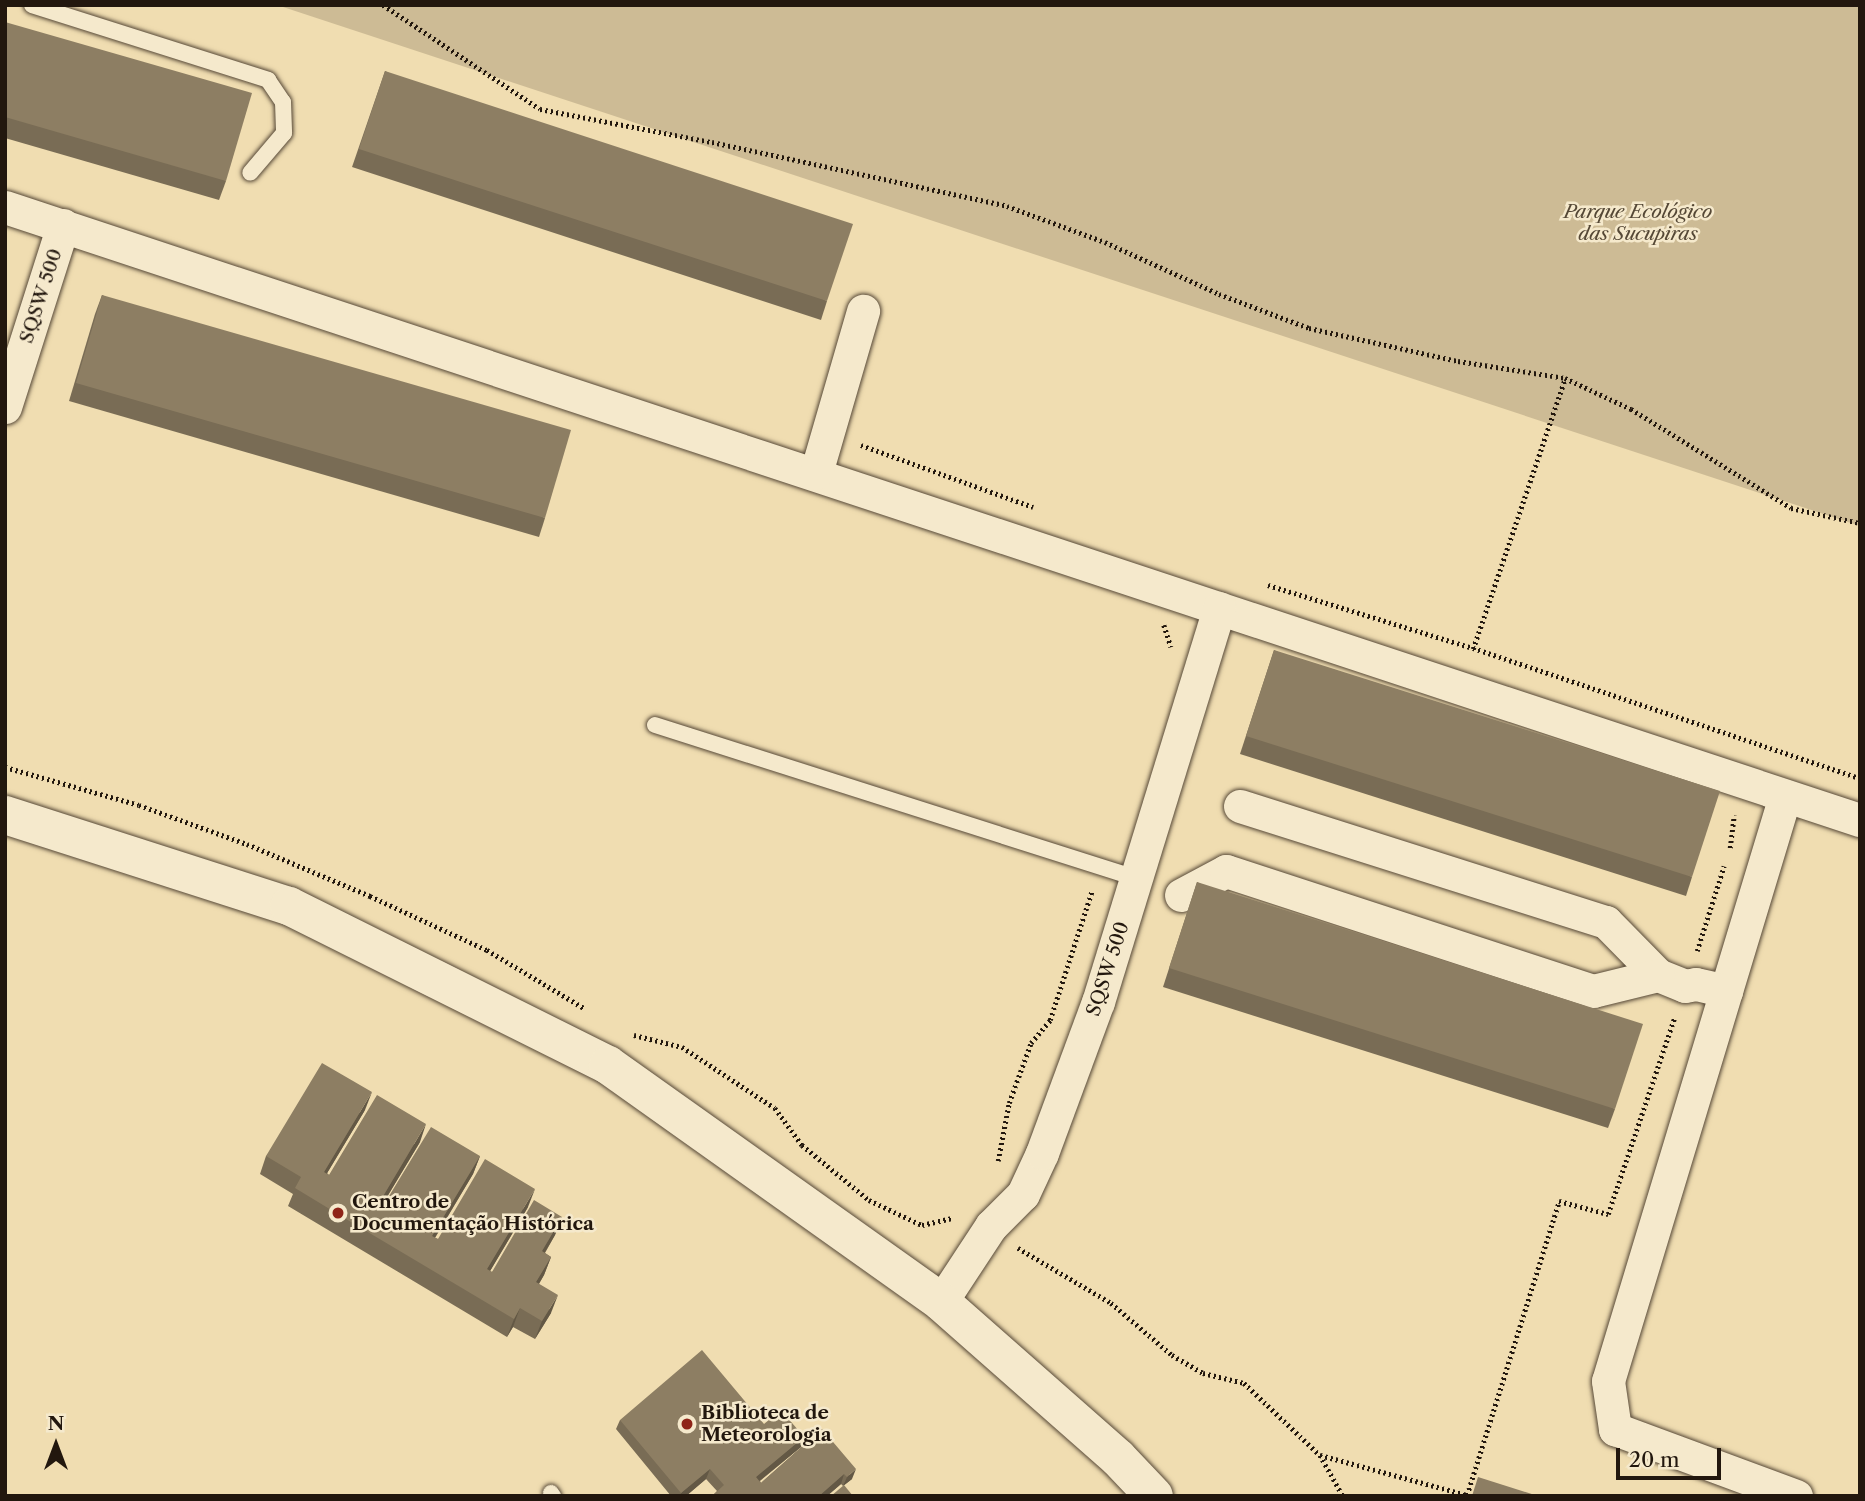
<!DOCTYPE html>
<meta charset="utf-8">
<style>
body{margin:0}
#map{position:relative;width:1865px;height:1501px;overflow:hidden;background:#f0ddb1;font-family:"Libre Caslon Text",serif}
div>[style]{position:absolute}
.green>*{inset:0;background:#cdbb95}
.path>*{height:4.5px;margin-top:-2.25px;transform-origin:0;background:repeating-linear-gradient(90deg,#22170e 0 2px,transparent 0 5.5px)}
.roads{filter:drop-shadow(0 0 2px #564837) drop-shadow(0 0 2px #564837)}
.lane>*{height:16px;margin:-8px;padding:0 8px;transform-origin:8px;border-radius:8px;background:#f5e9cc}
.street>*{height:33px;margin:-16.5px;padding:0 16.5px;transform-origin:16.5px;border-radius:16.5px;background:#f5e9cc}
.secondary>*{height:38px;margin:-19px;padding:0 19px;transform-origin:19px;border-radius:19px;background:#f5e9cc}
.wall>*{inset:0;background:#796c55}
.shaded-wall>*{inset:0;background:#635845}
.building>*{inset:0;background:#8d7e63}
.dots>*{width:19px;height:19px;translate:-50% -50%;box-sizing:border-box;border:4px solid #f5e9cc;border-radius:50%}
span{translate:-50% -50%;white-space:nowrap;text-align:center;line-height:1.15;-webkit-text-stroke:5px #f5e9cc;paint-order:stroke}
.park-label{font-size:19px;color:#554836;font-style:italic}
.street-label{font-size:19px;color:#22170e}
.poi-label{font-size:19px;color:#22170e;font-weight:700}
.left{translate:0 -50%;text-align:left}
.frame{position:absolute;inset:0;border:7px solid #22170e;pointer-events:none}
.north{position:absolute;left:21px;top:1410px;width:70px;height:70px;-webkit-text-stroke:5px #f5e9cc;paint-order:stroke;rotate:0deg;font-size:19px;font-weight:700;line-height:28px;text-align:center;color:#22170e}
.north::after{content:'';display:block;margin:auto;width:24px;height:32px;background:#22170e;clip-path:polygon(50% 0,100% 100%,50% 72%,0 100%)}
.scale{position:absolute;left:1616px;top:1448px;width:105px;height:32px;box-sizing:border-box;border:4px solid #22170e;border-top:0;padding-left:9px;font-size:21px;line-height:24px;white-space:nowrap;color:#22170e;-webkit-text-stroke:5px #f5e9cc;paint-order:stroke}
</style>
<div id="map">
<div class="green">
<div style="clip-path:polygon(277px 5px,1860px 5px,1860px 526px)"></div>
</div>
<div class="path">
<div style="left:383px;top:5px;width:188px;rotate:33.5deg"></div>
<div style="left:540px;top:109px;width:175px;rotate:10.9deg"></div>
<div style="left:712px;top:142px;width:302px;rotate:12.2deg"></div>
<div style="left:1007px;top:206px;width:104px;rotate:20.2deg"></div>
<div style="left:1105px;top:242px;width:125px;rotate:24.5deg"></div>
<div style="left:1219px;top:294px;width:96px;rotate:20.7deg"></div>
<div style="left:1309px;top:328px;width:153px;rotate:12.5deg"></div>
<div style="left:1458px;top:361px;width:108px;rotate:9deg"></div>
<div style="left:1565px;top:378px;width:73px;rotate:25.2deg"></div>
<div style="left:1631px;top:409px;width:188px;rotate:31.7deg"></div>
<div style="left:1791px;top:508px;width:71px;rotate:12.3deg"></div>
<div style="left:861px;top:445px;width:183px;rotate:19.8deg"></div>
<div style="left:1268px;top:585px;width:214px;rotate:17.1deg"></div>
<div style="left:1473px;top:648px;width:408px;rotate:18.6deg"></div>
<div style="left:1164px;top:625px;width:23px;rotate:72deg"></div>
<div style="left:1473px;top:649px;width:286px;rotate:-71.2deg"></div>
<div style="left:5px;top:767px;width:139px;rotate:15.8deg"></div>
<div style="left:139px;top:805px;width:115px;rotate:19.9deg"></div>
<div style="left:247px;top:844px;width:134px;rotate:22.9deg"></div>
<div style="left:370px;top:896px;width:129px;rotate:24.8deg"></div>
<div style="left:487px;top:950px;width:113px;rotate:30.9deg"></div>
<div style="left:1730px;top:848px;width:33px;rotate:-83deg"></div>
<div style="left:1697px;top:951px;width:89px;rotate:-72.4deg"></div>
<div style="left:634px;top:1035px;width:49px;rotate:14deg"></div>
<div style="left:682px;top:1047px;width:111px;rotate:33.3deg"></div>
<div style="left:775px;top:1108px;width:46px;rotate:53.9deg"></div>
<div style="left:802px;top:1145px;width:87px;rotate:39.4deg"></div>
<div style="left:869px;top:1200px;width:59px;rotate:25.3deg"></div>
<div style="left:922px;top:1225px;width:32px;rotate:-13deg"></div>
<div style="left:998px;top:1161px;width:59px;rotate:-79.3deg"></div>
<div style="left:1009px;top:1103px;width:64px;rotate:-69.9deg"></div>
<div style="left:1031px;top:1043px;width:30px;rotate:-50deg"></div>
<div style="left:1050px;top:1020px;width:136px;rotate:-72deg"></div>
<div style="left:1018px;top:1248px;width:108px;rotate:30.6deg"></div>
<div style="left:1111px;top:1303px;width:80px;rotate:40.4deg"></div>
<div style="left:1172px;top:1355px;width:36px;rotate:30deg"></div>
<div style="left:1203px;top:1373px;width:42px;rotate:13.7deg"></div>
<div style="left:1244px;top:1383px;width:105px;rotate:43.5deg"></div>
<div style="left:1320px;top:1455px;width:47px;rotate:60.7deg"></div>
<div style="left:1320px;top:1455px;width:152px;rotate:15.2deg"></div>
<div style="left:1467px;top:1495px;width:308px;rotate:-72.6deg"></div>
<div style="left:1559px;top:1201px;width:51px;rotate:14.9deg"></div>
<div style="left:1608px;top:1214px;width:206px;rotate:-71.3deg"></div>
</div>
<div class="roads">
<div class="lane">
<div style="left:32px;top:5px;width:248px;rotate:17.6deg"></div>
<div style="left:268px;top:80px;width:27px;rotate:56deg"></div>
<div style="left:283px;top:102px;width:31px;rotate:88deg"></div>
<div style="left:284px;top:133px;width:52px;rotate:130.4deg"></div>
<div style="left:655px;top:725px;width:505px;rotate:17.65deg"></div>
<div style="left:551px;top:1493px;width:4px;rotate:56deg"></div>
</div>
<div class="street">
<div style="left:5px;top:207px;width:1954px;rotate:18.29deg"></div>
<div style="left:5px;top:407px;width:191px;rotate:-72.3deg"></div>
<div style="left:816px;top:473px;width:169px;rotate:-73.8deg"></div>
<div style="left:1785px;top:796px;width:611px;rotate:106.83deg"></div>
<div style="left:1608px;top:1381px;width:49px;rotate:81.7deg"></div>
<div style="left:1615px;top:1429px;width:193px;rotate:20.3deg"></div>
<div style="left:1240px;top:806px;width:384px;rotate:17.6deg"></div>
<div style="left:1606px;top:922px;width:74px;rotate:45.5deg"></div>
<div style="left:1658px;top:975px;width:29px;rotate:22deg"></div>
<div style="left:1685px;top:986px;width:11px;rotate:-10deg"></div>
<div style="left:1696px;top:984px;width:31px;rotate:13deg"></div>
<div style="left:1181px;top:895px;width:51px;rotate:-28.1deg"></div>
<div style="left:1226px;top:871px;width:386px;rotate:18.1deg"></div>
<div style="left:1593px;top:991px;width:67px;rotate:-13.8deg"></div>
<div style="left:941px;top:1302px;width:91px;rotate:-56.7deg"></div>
<div style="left:991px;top:1226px;width:45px;rotate:-45deg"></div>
<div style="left:1023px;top:1194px;width:45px;rotate:-65.1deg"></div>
<div style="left:1042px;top:1153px;width:161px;rotate:-69.7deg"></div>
<div style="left:1098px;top:1002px;width:412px;rotate:-72.9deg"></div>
</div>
<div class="secondary">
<div style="left:5px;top:815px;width:298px;rotate:17.8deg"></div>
<div style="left:289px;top:906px;width:356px;rotate:26.5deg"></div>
<div style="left:608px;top:1065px;width:409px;rotate:35.4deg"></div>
<div style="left:941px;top:1302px;width:236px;rotate:41.4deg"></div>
<div style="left:1118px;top:1458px;width:52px;rotate:46.5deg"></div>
</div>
</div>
<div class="wall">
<div style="clip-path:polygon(5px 22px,226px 181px,219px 200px,5px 138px)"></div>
<div style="clip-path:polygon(385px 71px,827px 301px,821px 320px,352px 167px)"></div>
<div style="clip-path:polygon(102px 295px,545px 518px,539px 537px,69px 401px,95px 314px)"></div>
<div style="clip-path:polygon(1274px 650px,1692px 877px,1686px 896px,1240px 754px)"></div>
<div style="clip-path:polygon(1197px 882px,1615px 1109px,1608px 1128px,1163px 987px)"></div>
<div style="clip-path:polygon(365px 1110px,327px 1173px,329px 1175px,420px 1142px,382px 1205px,383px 1206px,480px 1156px,473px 1174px,435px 1238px,438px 1239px,528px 1207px,490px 1271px,492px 1272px,562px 1217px,555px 1235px,545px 1253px,551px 1257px,544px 1275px,539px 1284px,551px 1313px,535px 1339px,513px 1327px,507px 1337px,288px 1206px,293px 1194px,260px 1174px,266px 1156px)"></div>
<div style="clip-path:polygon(620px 1420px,764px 1424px,804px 1437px,801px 1447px,760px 1481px,761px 1483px,822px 1429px,852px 1479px,843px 1486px,841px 1484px,827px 1496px,712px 1496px,717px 1491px,706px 1479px,686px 1496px,671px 1496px,616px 1429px)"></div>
</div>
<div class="shaded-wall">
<div style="clip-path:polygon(372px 1092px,365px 1110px,317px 1190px,324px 1172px)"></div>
<div style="clip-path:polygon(426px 1124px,420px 1142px,372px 1222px,379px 1203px)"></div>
<div style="clip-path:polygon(480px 1156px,473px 1174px,425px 1254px,432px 1236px)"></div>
<div style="clip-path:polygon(535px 1189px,528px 1207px,480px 1288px,487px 1269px)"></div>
<div style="clip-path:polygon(562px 1217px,555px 1235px,535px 1269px,542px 1251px)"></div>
<div style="clip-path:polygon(551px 1257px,544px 1275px,529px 1300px,536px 1282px)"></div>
<div style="clip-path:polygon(558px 1295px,551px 1313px,535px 1339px,542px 1321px)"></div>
<div style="clip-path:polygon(520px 1308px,513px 1327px,507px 1337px,514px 1319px)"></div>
<div style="clip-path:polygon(804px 1437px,801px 1447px,753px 1486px,756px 1477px)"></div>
<div style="clip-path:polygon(710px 1469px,706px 1479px,686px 1496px,680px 1496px,681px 1493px)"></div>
<div style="clip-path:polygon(856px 1469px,852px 1479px,843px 1486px,847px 1477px)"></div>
<div style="clip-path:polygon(844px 1474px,841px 1484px,827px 1496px,819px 1496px)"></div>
</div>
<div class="building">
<div style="clip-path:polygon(5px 22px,252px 93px,226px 181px,5px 117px)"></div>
<div style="clip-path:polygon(385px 71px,853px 224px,827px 301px,359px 149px)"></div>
<div style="clip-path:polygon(102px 295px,571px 430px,545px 518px,76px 383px)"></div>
<div style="clip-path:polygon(1274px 650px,1720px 791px,1692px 877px,1246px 736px)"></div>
<div style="clip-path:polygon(1197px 882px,1643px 1024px,1615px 1109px,1169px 968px)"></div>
<div style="clip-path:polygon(322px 1063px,372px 1092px,324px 1172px,329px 1175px,377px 1095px,426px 1124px,379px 1203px,383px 1206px,431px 1127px,480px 1156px,432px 1236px,438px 1239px,485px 1159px,535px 1189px,487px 1269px,492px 1272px,534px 1200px,562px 1217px,542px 1251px,551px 1257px,536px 1282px,558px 1295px,542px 1321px,520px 1308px,514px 1319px,351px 1222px,295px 1188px,301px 1177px,266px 1156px)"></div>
<div style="clip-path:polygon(702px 1350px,764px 1424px,781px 1410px,804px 1437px,756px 1477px,761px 1483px,822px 1429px,856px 1469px,847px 1477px,844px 1474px,819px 1496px,712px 1496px,724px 1485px,710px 1469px,681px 1493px,620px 1420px)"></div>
<div style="clip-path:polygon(1478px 1477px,1538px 1496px,1472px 1496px)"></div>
<div style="clip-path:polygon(844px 1485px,853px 1496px,831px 1496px)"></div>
</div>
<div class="dots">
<div style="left:338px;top:1213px;background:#8f2418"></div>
<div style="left:687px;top:1424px;background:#8f2418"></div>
</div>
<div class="park-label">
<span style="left:1638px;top:223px">Parque Ecológico<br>das Sucupiras</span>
</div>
<div class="street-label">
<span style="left:41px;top:296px;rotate:-72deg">SQSW 500</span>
<span style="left:1108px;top:969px;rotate:-72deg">SQSW 500</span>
</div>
<div class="poi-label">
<span class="left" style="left:352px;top:1213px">Centro de<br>Documentação Histórica</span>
<span class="left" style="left:701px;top:1424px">Biblioteca de<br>Meteorologia</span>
</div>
<div class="frame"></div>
<div class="north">N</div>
<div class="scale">20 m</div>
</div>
